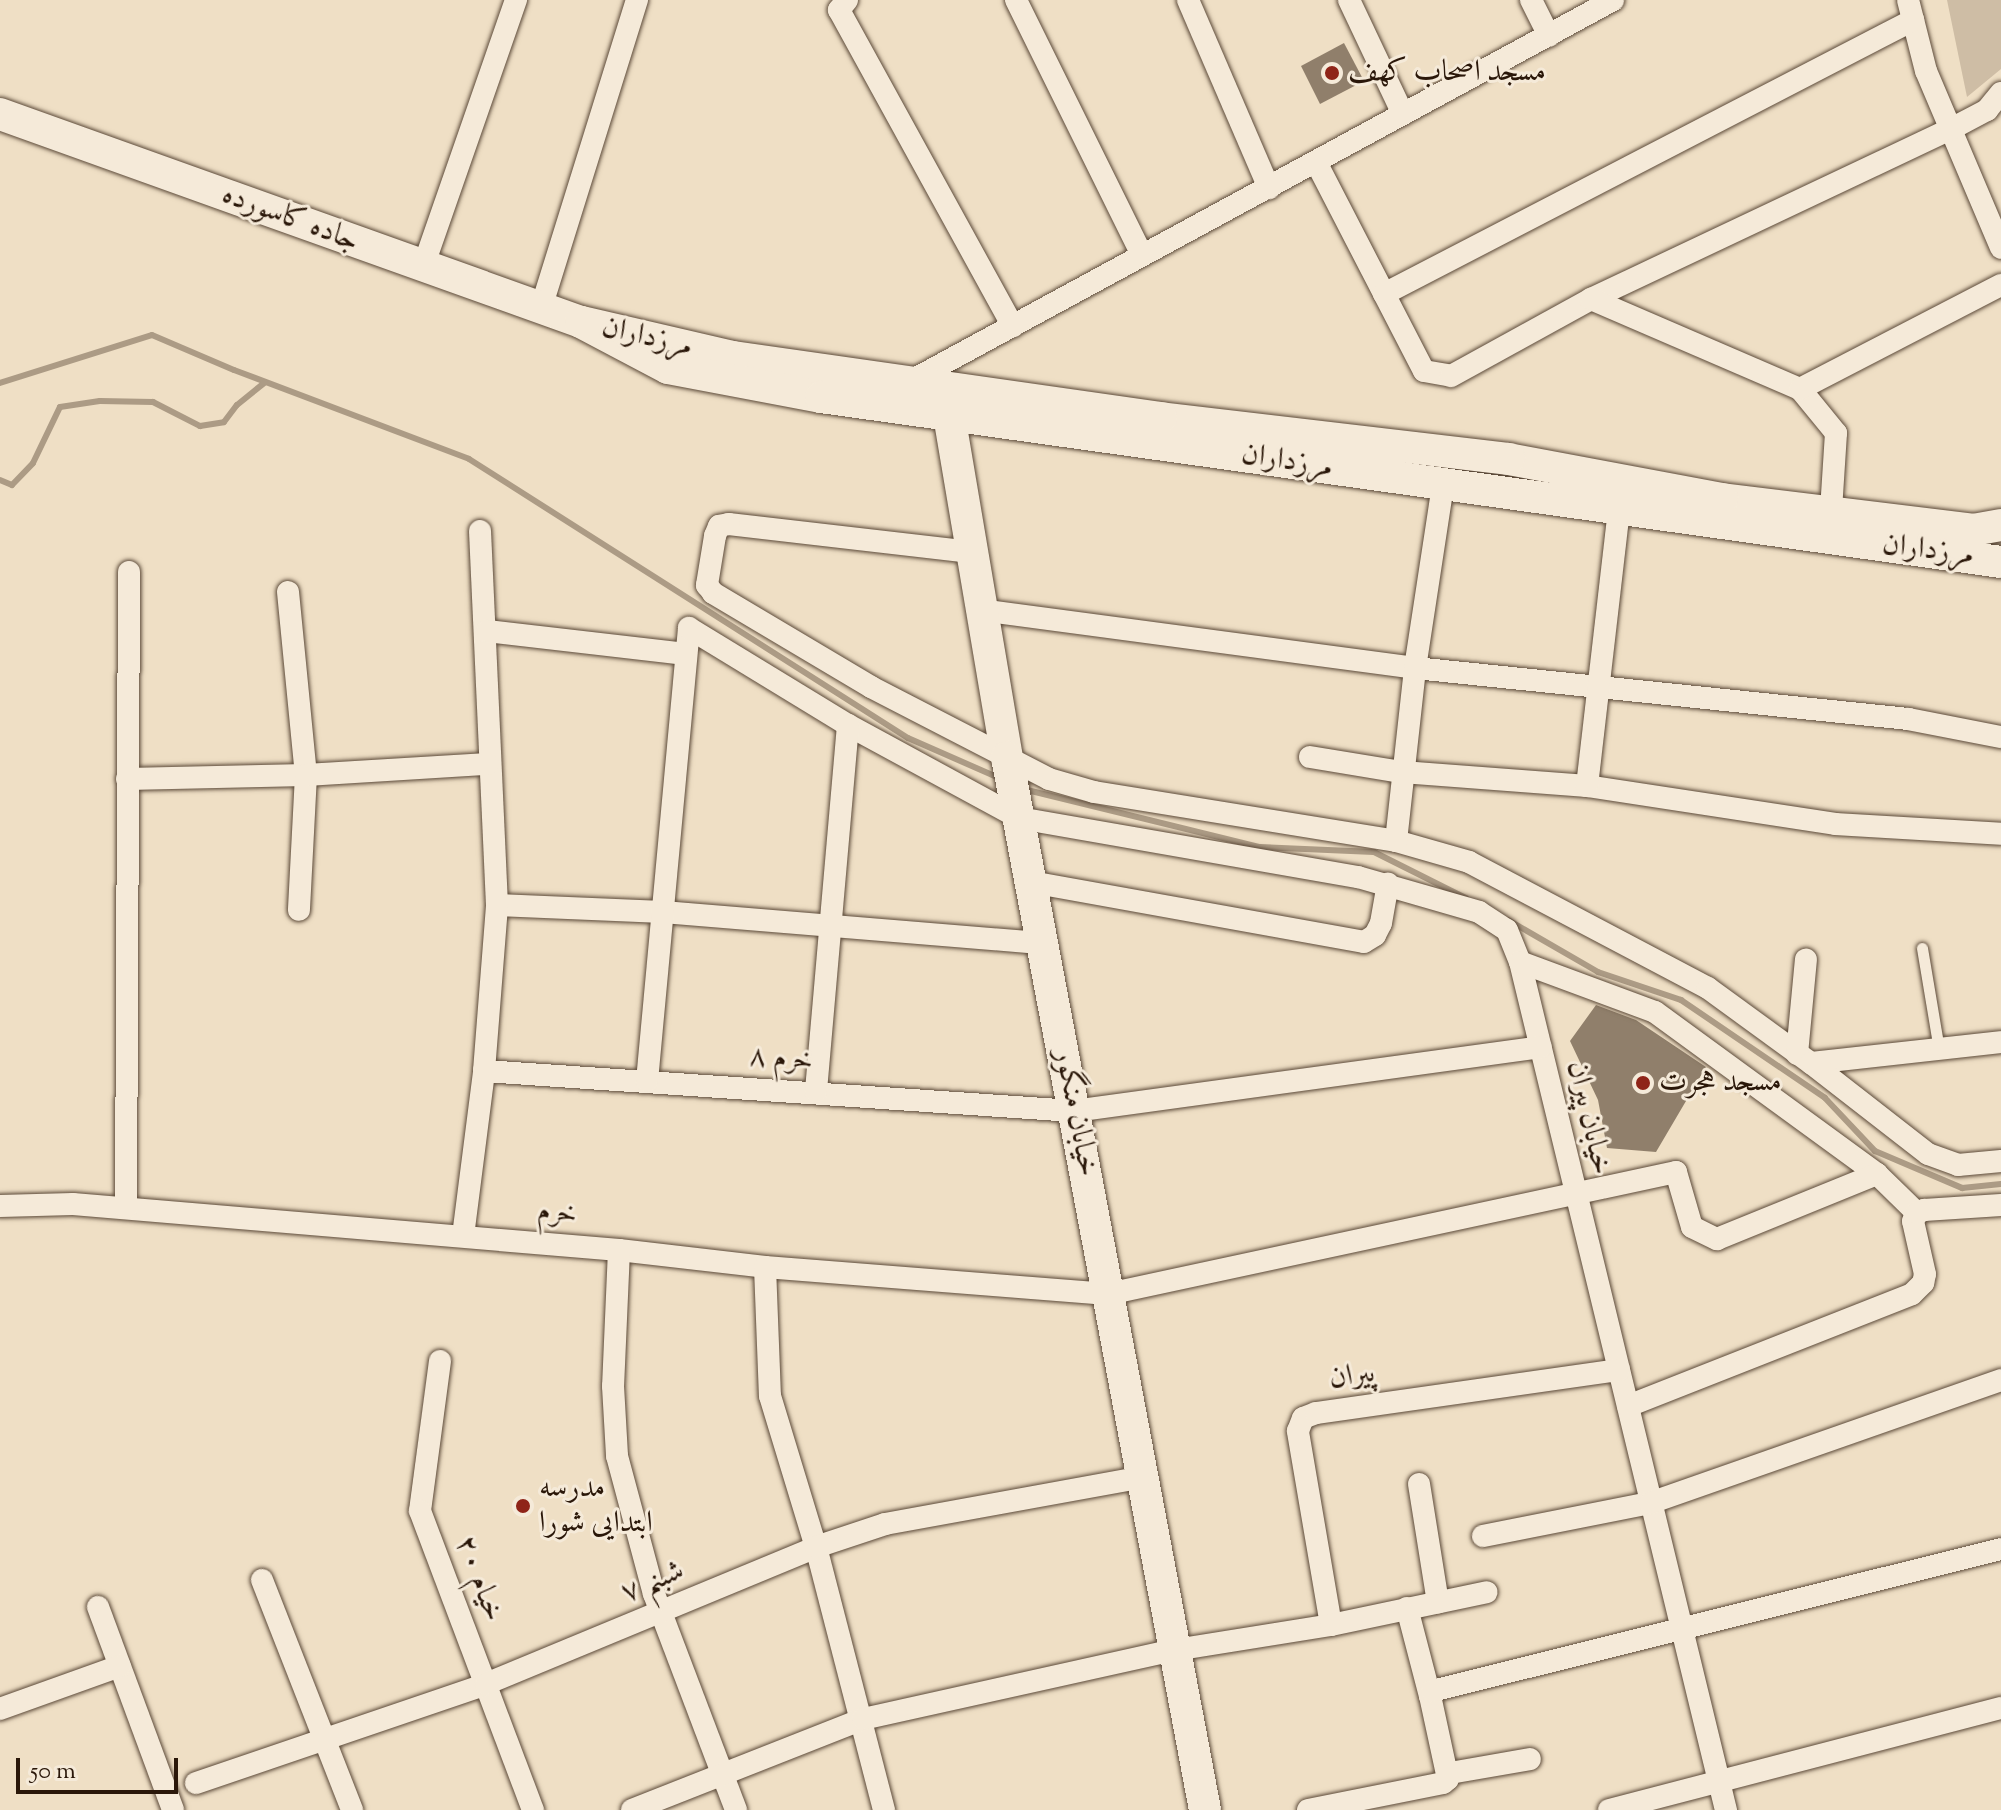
<!DOCTYPE html>
<meta charset="utf-8">
<style>
body{margin:0}
#map{position:relative;width:2001px;height:1810px;overflow:hidden;background:#efdfc5;font-family:"Sorts Mill Goudy",Amiri,serif}
div>[style]{position:absolute}
.green>*{inset:0;background:#cebda5}
.stream>*{height:6px;margin:-3px;padding:0 3px;transform-origin:3px;border-radius:3px;background:#ac9b85}
.building>*{inset:0;background:#907f6b}
.roads{filter:drop-shadow(0 0 2px #5b4938) drop-shadow(0 0 2px #5b4938)}
.lane>*{height:11px;margin:-5.5px;padding:0 5.5px;transform-origin:5.5px;border-radius:5.5px;background:#f5ead9}
.street>*{height:22px;margin:-11px;padding:0 11px;transform-origin:11px;border-radius:11px;background:#f5ead9}
.secondary>*{height:32px;margin:-16px;padding:0 16px;transform-origin:16px;border-radius:16px;background:#f5ead9}
.dots>*{width:22px;height:22px;translate:-50% -50%;box-sizing:border-box;border:4px solid #f5ead9;border-radius:50%}
span{translate:-50% -50%;white-space:nowrap;text-align:center;line-height:1.15;-webkit-text-stroke:6px #f5ead9;paint-order:stroke}
.poi-label{font-size:30px;color:#2a1709}
.left{translate:0 -50%;text-align:left}
.street-label{font-size:30px;color:#2a1709}
.scale{position:absolute;left:16px;top:1758px;width:162px;height:36px;box-sizing:border-box;border:4px solid #2a1709;border-top:0;padding-left:10px;font-size:24px;line-height:28px;white-space:nowrap;color:#2a1709;-webkit-text-stroke:6px #f5ead9;paint-order:stroke}
</style>
<div id="map">
<div class="green">
<div style="clip-path:polygon(1947px 0,2001px 0,2001px 69px,1967px 97px)"></div>
</div>
<div class="stream">
<div style="left:0;top:383px;width:159px;rotate:-17.5deg"></div>
<div style="left:152px;top:335px;width:89px;rotate:23.1deg"></div>
<div style="left:234px;top:370px;width:251px;rotate:20.7deg"></div>
<div style="left:469px;top:459px;width:520px;rotate:32.44deg"></div>
<div style="left:908px;top:738px;width:99px;rotate:23.7deg"></div>
<div style="left:0;top:480px;width:13px;rotate:23deg"></div>
<div style="left:12px;top:485px;width:30px;rotate:-46deg"></div>
<div style="left:33px;top:463px;width:62px;rotate:-64.3deg"></div>
<div style="left:60px;top:407px;width:40px;rotate:-8.5deg"></div>
<div style="left:100px;top:401px;width:53px;rotate:1.1deg"></div>
<div style="left:153px;top:402px;width:53px;rotate:27.1deg"></div>
<div style="left:200px;top:426px;width:24px;rotate:-9deg"></div>
<div style="left:224px;top:422px;width:21px;rotate:-53deg"></div>
<div style="left:237px;top:405px;width:36px;rotate:-39deg"></div>
<div style="left:1023px;top:789px;width:244px;rotate:13.8deg"></div>
<div style="left:1260px;top:847px;width:114px;rotate:2.5deg"></div>
<div style="left:1374px;top:852px;width:103px;rotate:26.6deg"></div>
<div style="left:1508px;top:920px;width:104px;rotate:30deg"></div>
<div style="left:1598px;top:972px;width:88px;rotate:18.6deg"></div>
<div style="left:1681px;top:1000px;width:174px;rotate:34.2deg"></div>
<div style="left:1825px;top:1098px;width:73px;rotate:46.7deg"></div>
<div style="left:1875px;top:1151px;width:95px;rotate:23deg"></div>
<div style="left:1962px;top:1188px;width:39px;rotate:-6deg"></div>
</div>
<div class="building">
<div style="clip-path:polygon(1344px 43px,1364px 81px,1320px 104px,1301px 66px)"></div>
<div style="clip-path:polygon(1596px 1005px,1636px 1020px,1706px 1067px,1656px 1152px,1607px 1148px,1598px 1100px,1570px 1041px)"></div>
</div>
<div class="roads">
<div class="lane">
<div style="left:1922px;top:948px;width:103px;rotate:80.5deg"></div>
</div>
<div class="street">
<div style="left:847px;top:0;width:13px;rotate:129deg"></div>
<div style="left:839px;top:10px;width:361px;rotate:61.2deg"></div>
<div style="left:1016px;top:0;width:282px;rotate:63.7deg"></div>
<div style="left:1188px;top:0;width:205px;rotate:66.7deg"></div>
<div style="left:1349px;top:0;width:126px;rotate:64.7deg"></div>
<div style="left:1531px;top:0;width:40px;rotate:63.4deg"></div>
<div style="left:1908px;top:0;width:73px;rotate:75.8deg"></div>
<div style="left:1926px;top:71px;width:192px;rotate:67deg"></div>
<div style="left:1316px;top:162px;width:235px;rotate:62.7deg"></div>
<div style="left:1424px;top:371px;width:27px;rotate:10deg"></div>
<div style="left:1451px;top:376px;width:160px;rotate:-28.8deg"></div>
<div style="left:1591px;top:299px;width:398px;rotate:-25.3deg"></div>
<div style="left:1951px;top:129px;width:41px;rotate:-27.8deg"></div>
<div style="left:1987px;top:110px;width:22px;rotate:-51deg"></div>
<div style="left:423px;top:267px;width:283px;rotate:-70.8deg"></div>
<div style="left:1384px;top:294px;width:596px;rotate:-27.38deg"></div>
<div style="left:1591px;top:299px;width:228px;rotate:23.3deg"></div>
<div style="left:1800px;top:389px;width:57px;rotate:50.7deg"></div>
<div style="left:1836px;top:433px;width:78px;rotate:93.7deg"></div>
<div style="left:541px;top:308px;width:323px;rotate:-72.7deg"></div>
<div style="left:909px;top:382px;width:801px;rotate:-28.48deg"></div>
<div style="left:1800px;top:389px;width:226px;rotate:-27.4deg"></div>
<div style="left:480px;top:531px;width:374px;rotate:87.4deg"></div>
<div style="left:497px;top:905px;width:166px;rotate:2.4deg"></div>
<div style="left:663px;top:912px;width:381px;rotate:4.7deg"></div>
<div style="left:971px;top:552px;width:244px;rotate:-173.4deg"></div>
<div style="left:729px;top:524px;width:10px;rotate:169deg"></div>
<div style="left:719px;top:526px;width:11px;rotate:112deg"></div>
<div style="left:715px;top:536px;width:50px;rotate:99.3deg"></div>
<div style="left:707px;top:585px;width:10px;rotate:53deg"></div>
<div style="left:713px;top:593px;width:184px;rotate:30.7deg"></div>
<div style="left:871px;top:687px;width:200px;rotate:27.3deg"></div>
<div style="left:1049px;top:779px;width:47px;rotate:16.1deg"></div>
<div style="left:1094px;top:792px;width:306px;rotate:9.2deg"></div>
<div style="left:1396px;top:841px;width:76px;rotate:16deg"></div>
<div style="left:1469px;top:862px;width:270px;rotate:27.8deg"></div>
<div style="left:1708px;top:988px;width:127px;rotate:36.1deg"></div>
<div style="left:1811px;top:1063px;width:191px;rotate:-6.3deg"></div>
<div style="left:288px;top:592px;width:184px;rotate:84.4deg"></div>
<div style="left:306px;top:775px;width:135px;rotate:93deg"></div>
<div style="left:981px;top:610px;width:438px;rotate:7.6deg"></div>
<div style="left:1415px;top:668px;width:496px;rotate:5.9deg"></div>
<div style="left:1908px;top:719px;width:95px;rotate:11deg"></div>
<div style="left:487px;top:631px;width:200px;rotate:6.6deg"></div>
<div style="left:848px;top:725px;width:195px;rotate:28.5deg"></div>
<div style="left:1019px;top:818px;width:344px;rotate:9.9deg"></div>
<div style="left:1358px;top:877px;width:126px;rotate:16.1deg"></div>
<div style="left:1479px;top:912px;width:33px;rotate:33deg"></div>
<div style="left:1507px;top:930px;width:35px;rotate:68deg"></div>
<div style="left:1520px;top:962px;width:873px;rotate:76.35deg"></div>
<div style="left:1310px;top:757px;width:93px;rotate:9.3deg"></div>
<div style="left:1402px;top:772px;width:186px;rotate:4.3deg"></div>
<div style="left:1587px;top:786px;width:251px;rotate:8.7deg"></div>
<div style="left:1835px;top:824px;width:166px;rotate:3.4deg"></div>
<div style="left:127px;top:779px;width:179px;rotate:-1.3deg"></div>
<div style="left:306px;top:775px;width:182px;rotate:-3.5deg"></div>
<div style="left:1587px;top:786px;width:279px;rotate:-83.4deg"></div>
<div style="left:1396px;top:841px;width:174px;rotate:-83.7deg"></div>
<div style="left:1415px;top:668px;width:184px;rotate:-81.3deg"></div>
<div style="left:1031px;top:882px;width:338px;rotate:10.2deg"></div>
<div style="left:1364px;top:942px;width:13px;rotate:-32deg"></div>
<div style="left:1375px;top:935px;width:13px;rotate:-63deg"></div>
<div style="left:1381px;top:923px;width:40px;rotate:-80deg"></div>
<div style="left:1520px;top:962px;width:144px;rotate:20.3deg"></div>
<div style="left:1655px;top:1012px;width:275px;rotate:36.1deg"></div>
<div style="left:1877px;top:1174px;width:56px;rotate:44.3deg"></div>
<div style="left:1797px;top:1054px;width:95px;rotate:-84.6deg"></div>
<div style="left:1811px;top:1063px;width:148px;rotate:37.9deg"></div>
<div style="left:1928px;top:1154px;width:32px;rotate:20deg"></div>
<div style="left:1958px;top:1165px;width:43px;rotate:-5.3deg"></div>
<div style="left:484px;top:1071px;width:591px;rotate:3.88deg"></div>
<div style="left:1074px;top:1111px;width:471px;rotate:-7.8deg"></div>
<div style="left:647px;top:1081px;width:455px;rotate:-84.7deg"></div>
<div style="left:689px;top:628px;width:186px;rotate:31.4deg"></div>
<div style="left:848px;top:725px;width:368px;rotate:95deg"></div>
<div style="left:0;top:1206px;width:73px;rotate:-1.6deg"></div>
<div style="left:73px;top:1204px;width:548px;rotate:4.82deg"></div>
<div style="left:619px;top:1250px;width:147px;rotate:6.6deg"></div>
<div style="left:765px;top:1267px;width:344px;rotate:4.5deg"></div>
<div style="left:1108px;top:1294px;width:581px;rotate:-12.12deg"></div>
<div style="left:1676px;top:1172px;width:57px;rotate:73.8deg"></div>
<div style="left:1692px;top:1227px;width:28px;rotate:26deg"></div>
<div style="left:1717px;top:1239px;width:173px;rotate:-22.1deg"></div>
<div style="left:126px;top:1208px;width:636px;rotate:-89.73deg"></div>
<div style="left:463px;top:1236px;width:166px;rotate:-82.7deg"></div>
<div style="left:484px;top:1071px;width:167px;rotate:-85.5deg"></div>
<div style="left:619px;top:1250px;width:136px;rotate:92.5deg"></div>
<div style="left:613px;top:1386px;width:70px;rotate:86.7deg"></div>
<div style="left:617px;top:1456px;width:143px;rotate:75deg"></div>
<div style="left:654px;top:1594px;width:231px;rotate:69.2deg"></div>
<div style="left:765px;top:1267px;width:129px;rotate:87.8deg"></div>
<div style="left:770px;top:1396px;width:158px;rotate:73.1deg"></div>
<div style="left:816px;top:1547px;width:272px;rotate:75.5deg"></div>
<div style="left:440px;top:1361px;width:151px;rotate:97.6deg"></div>
<div style="left:420px;top:1511px;width:320px;rotate:69.3deg"></div>
<div style="left:1628px;top:1406px;width:305px;rotate:-21.5deg"></div>
<div style="left:1912px;top:1294px;width:16px;rotate:-45deg"></div>
<div style="left:1923px;top:1283px;width:9px;rotate:-77deg"></div>
<div style="left:1925px;top:1274px;width:54px;rotate:-102.8deg"></div>
<div style="left:1913px;top:1221px;width:9px;rotate:-63deg"></div>
<div style="left:1917px;top:1213px;width:8px;rotate:-23deg"></div>
<div style="left:1924px;top:1210px;width:77px;rotate:-3.7deg"></div>
<div style="left:1419px;top:1484px;width:120px;rotate:80.9deg"></div>
<div style="left:1483px;top:1536px;width:170px;rotate:-11.2deg"></div>
<div style="left:1650px;top:1503px;width:372px;rotate:-19.3deg"></div>
<div style="left:262px;top:1580px;width:247px;rotate:68.6deg"></div>
<div style="left:98px;top:1607px;width:216px;rotate:69.7deg"></div>
<div style="left:1407px;top:1608px;width:91px;rotate:75.4deg"></div>
<div style="left:1331px;top:1625px;width:197px;rotate:-99.7deg"></div>
<div style="left:1298px;top:1431px;width:14px;rotate:-69deg"></div>
<div style="left:1303px;top:1418px;width:14px;rotate:-21deg"></div>
<div style="left:1316px;top:1413px;width:306px;rotate:-8.1deg"></div>
<div style="left:0;top:1709px;width:127px;rotate:-19.7deg"></div>
<div style="left:1450px;top:1773px;width:81px;rotate:-9.9deg"></div>
<div style="left:196px;top:1783px;width:306px;rotate:-18.8deg"></div>
<div style="left:486px;top:1684px;width:357px;rotate:-22.5deg"></div>
<div style="left:816px;top:1547px;width:73px;rotate:-18.4deg"></div>
<div style="left:885px;top:1524px;width:262px;rotate:-10.3deg"></div>
<div style="left:632px;top:1810px;width:248px;rotate:-21.5deg"></div>
<div style="left:863px;top:1719px;width:320px;rotate:-12.5deg"></div>
<div style="left:1175px;top:1650px;width:158px;rotate:-9.1deg"></div>
<div style="left:1331px;top:1625px;width:159px;rotate:-11.9deg"></div>
<div style="left:1308px;top:1810px;width:138px;rotate:-11.3deg"></div>
<div style="left:1443px;top:1783px;width:6px;rotate:-39deg"></div>
<div style="left:1448px;top:1779px;width:85px;rotate:-102.2deg"></div>
<div style="left:1430px;top:1696px;width:5px;rotate:-68deg"></div>
<div style="left:1432px;top:1691px;width:586px;rotate:-14.01deg"></div>
<div style="left:1609px;top:1810px;width:405px;rotate:-14.6deg"></div>
</div>
<div class="secondary">
<div style="left:0;top:114px;width:617px;rotate:19.7deg"></div>
<div style="left:949px;top:415px;width:347px;rotate:80.4deg"></div>
<div style="left:1007px;top:757px;width:1071px;rotate:79.35deg"></div>
<div style="left:2001px;top:525px;width:27px;rotate:170deg"></div>
<div style="left:1974px;top:530px;width:254px;rotate:-173deg"></div>
<div style="left:1722px;top:499px;width:217px;rotate:-169.4deg"></div>
<div style="left:1509px;top:459px;width:350px;rotate:-173.3deg"></div>
<div style="left:1161px;top:418px;width:432px;rotate:-171.9deg"></div>
<div style="left:733px;top:357px;width:156px;rotate:-167deg"></div>
<div style="left:581px;top:322px;width:98px;rotate:27.9deg"></div>
<div style="left:668px;top:368px;width:156px;rotate:10.7deg"></div>
<div style="left:821px;top:397px;width:1191px;rotate:7.96deg"></div>
</div>
</div>
<div class="dots">
<div style="left:1332px;top:73px;background:#8f2418"></div>
<div style="left:1643px;top:1083px;background:#8f2418"></div>
<div style="left:523px;top:1506px;background:#8f2418"></div>
</div>
<div class="poi-label">
<span class="left" style="left:1348px;top:73px">مسجد اصحاب کهف</span>
<span class="left" style="left:1659px;top:1083px">مسجد هجرت</span>
<span class="left" style="left:539px;top:1506px">مدرسه<br>ابتدایی شورا</span>
</div>
<div class="street-label">
<span style="left:290px;top:219px;rotate:20deg">جاده کاسورده</span>
<span style="left:647px;top:338px;rotate:13deg">مرزداران</span>
<span style="left:1287px;top:462px;rotate:9deg">مرزداران</span>
<span style="left:1928px;top:551px;rotate:7deg">مرزداران</span>
<span style="left:781px;top:1060px;rotate:4deg">خرم ۸</span>
<span style="left:1075px;top:1113px;rotate:79deg">خیابان منگور</span>
<span style="left:1588px;top:1118px;rotate:77deg">خیابان پیران</span>
<span style="left:557px;top:1214px;rotate:5deg">خرم</span>
<span style="left:1352px;top:1377px;rotate:-8deg">پیران</span>
<span style="left:478px;top:1579px;rotate:69deg">خیام ۲۰</span>
<span style="left:653px;top:1583px;rotate:-23deg">شبنم ۷</span>
</div>
<div class="scale">50 m</div>
</div>
